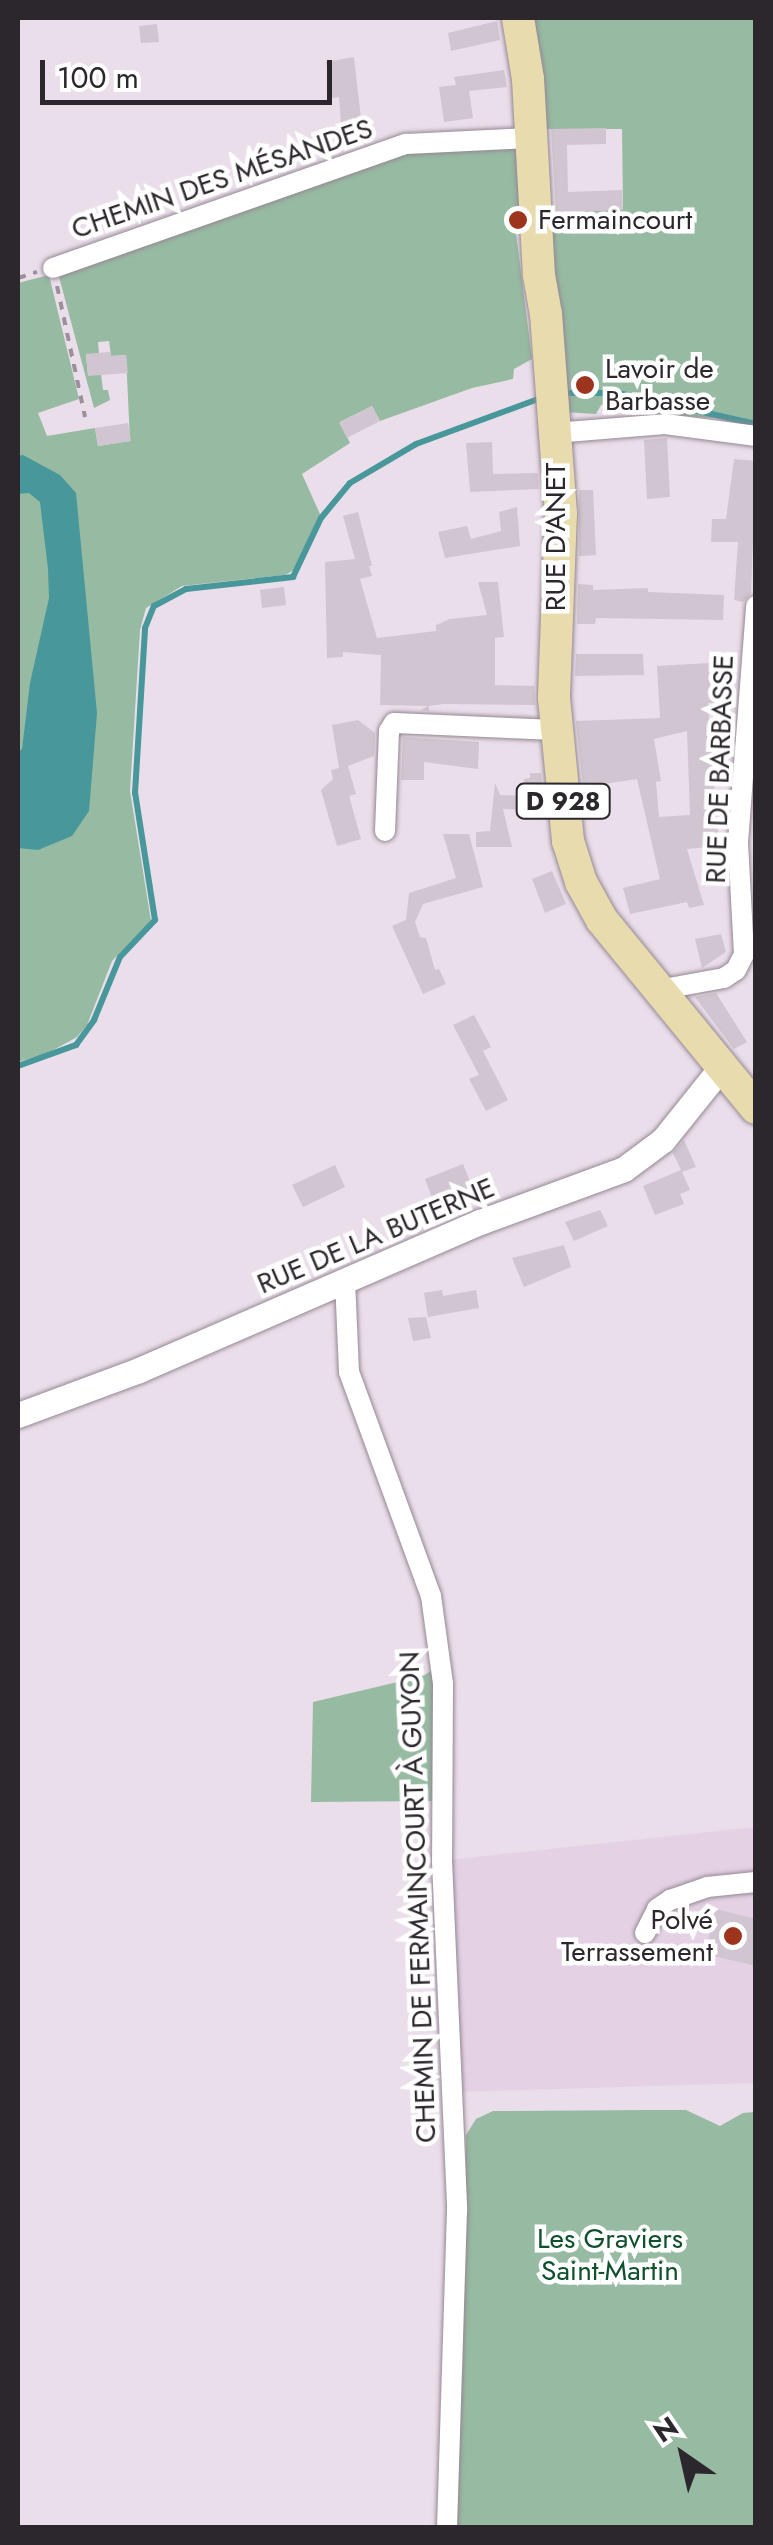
<!DOCTYPE html>
<meta charset="utf-8">
<style>
body{margin:0}
#map{position:relative;width:773px;height:2545px;overflow:hidden;background:#eadeea;font-family:Jost,sans-serif}
div>[style]{position:absolute}
.built>*{inset:0;background:#e4d2e4}
.green>*{inset:0;background:#97baa2}
.water>*{inset:0;background:#48979b}
.stream>*{height:6px;margin:-3px;padding:0 3px;transform-origin:3px;border-radius:3px;background:#48979b}
.building>*{inset:0;background:#d0c5d0}
.path>*{height:4px;margin-top:-2px;transform-origin:0;background:repeating-linear-gradient(90deg,#9b919b 0 8px,transparent 0 16px)}
.roads{filter:drop-shadow(0 0 2px #948893) drop-shadow(0 0 2px #948893)}
.minor>*{height:20px;margin:-10px;padding:0 10px;transform-origin:10px;border-radius:10px;background:#fff}
.tertiary>*{height:25px;margin:-12.5px;padding:0 12.5px;transform-origin:12.5px;border-radius:12.5px;background:#fff}
.primary>*{height:32px;margin:-16px;padding:0 16px;transform-origin:16px;border-radius:16px;background:#e8dcaf}
.dots>*{width:28px;height:28px;translate:-50% -50%;box-sizing:border-box;border:5px solid #fff;border-radius:50%}
span{translate:-50% -50%;white-space:nowrap;text-align:center;line-height:1.15;-webkit-text-stroke:9px #fff;paint-order:stroke}
.shield-label span{padding:2px 8px;background:#fff;border:2px solid;border-radius:8px;-webkit-text-stroke-width:0}
.shield-label{font-size:25px;color:#2c272c;font-weight:700}
.street-label{font-size:28px;color:#2c272c}
.poi-label{font-size:28px;color:#2c272c}
.left{translate:0 -50%;text-align:left}
.right{translate:-100% -50%;text-align:right}
.park-label{font-size:28px;color:#0f502d}
.frame{position:absolute;inset:0;border:20px solid #2c272c;pointer-events:none}
.north{position:absolute;left:633px;top:2405px;width:100px;height:100px;-webkit-text-stroke:8px #fff;paint-order:stroke;rotate:326deg;font-size:28px;font-weight:700;line-height:40px;text-align:center;color:#2c272c}
.north::after{content:'';display:block;margin:auto;width:35px;height:45px;background:#2c272c;clip-path:polygon(50% 0,100% 100%,50% 72%,0 100%)}
.scale{position:absolute;left:40px;top:60px;width:292px;height:45px;box-sizing:border-box;border:5px solid #2c272c;border-top:0;padding-left:12px;font-size:30px;line-height:35px;white-space:nowrap;color:#2c272c;-webkit-text-stroke:8px #fff;paint-order:stroke}
</style>
<div id="map">
<div class="built">
<div style="clip-path:polygon(755px 1827px,755px 2083px,455px 2092px,448px 1860px)"></div>
</div>
<div class="green">
<div style="clip-path:polygon(534px 18px,755px 18px,755px 421px,643px 413px,630px 405px,601px 405px,596px 414px,564px 412px,548px 213px,623px 209px,622px 129px,546px 129px)"></div>
<div style="clip-path:polygon(518px 148px,523px 211px,515px 216px,515px 225px,532px 359px,514px 369px,513px 379px,472px 388px,380px 421px,372px 406px,340px 422px,350px 443px,302px 474px,320px 514px,296px 569px,285px 575px,182px 586px,146px 608px,140px 630px,130px 791px,151px 921px,112px 961px,87px 1025px,77px 1037px,46px 1054px,18px 1062px,18px 283px,49px 275px,79px 399px,38px 413px,47px 436px,95px 428px,98px 446px,130px 441px,126px 355px,111px 356px,109px 341px,98px 342px,99px 353px,86px 355px,88px 375px,101px 374px,103px 390px,108px 390px,110px 400px,94px 408px,58px 273px,414px 149px)"></div>
<div style="clip-path:polygon(434px 1669px,434px 1801px,311px 1802px,313px 1702px,423px 1676px)"></div>
<div style="clip-path:polygon(649px 2110px,686px 2110px,720px 2126px,743px 2113px,755px 2112px,755px 2527px,453px 2528px,463px 2360px,466px 2135px,476px 2119px,493px 2111px)"></div>
</div>
<div class="water">
<div style="clip-path:polygon(23px 455px,60px 475px,76px 493px,97px 713px,89px 811px,72px 836px,38px 850px,18px 848px,18px 752px,22px 749px,30px 683px,49px 598px,48px 569px,40px 502px,29px 493px,18px 494px,18px 456px)"></div>
</div>
<div class="stream">
<div style="left:561px;top:393px;width:57px"></div>
<div style="left:618px;top:393px;width:141px;rotate:12.7deg"></div>
<div style="left:18px;top:1066px;width:62px;rotate:-19.9deg"></div>
<div style="left:76px;top:1045px;width:31px;rotate:-54deg"></div>
<div style="left:94px;top:1020px;width:68px;rotate:-67.6deg"></div>
<div style="left:120px;top:957px;width:51px;rotate:-46.6deg"></div>
<div style="left:155px;top:920px;width:129px;rotate:-98.9deg"></div>
<div style="left:135px;top:793px;width:165px;rotate:-86.5deg"></div>
<div style="left:145px;top:628px;width:24px;rotate:-68deg"></div>
<div style="left:154px;top:606px;width:36px;rotate:-28deg"></div>
<div style="left:186px;top:589px;width:108px;rotate:-6.4deg"></div>
<div style="left:293px;top:577px;width:65px;rotate:-64.6deg"></div>
<div style="left:321px;top:518px;width:45px;rotate:-50.4deg"></div>
<div style="left:350px;top:483px;width:77px;rotate:-30.6deg"></div>
<div style="left:416px;top:444px;width:136px;rotate:-20.2deg"></div>
</div>
<div class="building">
<div style="clip-path:polygon(497px 21px,500px 40px,451px 51px,448px 33px)"></div>
<div style="clip-path:polygon(157px 24px,159px 42px,141px 43px,139px 26px)"></div>
<div style="clip-path:polygon(354px 57px,363px 136px,342px 137px,339px 97px,332px 98px,326px 62px)"></div>
<div style="clip-path:polygon(504px 70px,507px 87px,469px 91px,473px 118px,444px 122px,439px 87px,456px 85px,454px 77px)"></div>
<div style="clip-path:polygon(606px 128px,606px 144px,567px 145px,568px 192px,622px 190px,623px 210px,556px 213px,551px 129px)"></div>
<div style="clip-path:polygon(110px 352px,111px 356px,126px 355px,128px 373px,88px 376px,86px 354px)"></div>
<div style="clip-path:polygon(372px 406px,380px 421px,347px 438px,339px 423px)"></div>
<div style="clip-path:polygon(128px 423px,131px 441px,98px 446px,95px 428px)"></div>
<div style="clip-path:polygon(667px 438px,670px 497px,647px 499px,644px 440px)"></div>
<div style="clip-path:polygon(492px 442px,493px 474px,538px 473px,539px 489px,470px 492px,466px 443px)"></div>
<div style="clip-path:polygon(734px 459px,756px 461px,751px 593px,743px 602px,734px 600px,738px 542px,711px 542px,712px 519px,726px 519px)"></div>
<div style="clip-path:polygon(579px 490px,593px 490px,596px 555px,579px 556px)"></div>
<div style="clip-path:polygon(517px 507px,520px 546px,445px 558px,438px 532px,467px 526px,471px 539px,501px 531px,499px 512px)"></div>
<div style="clip-path:polygon(358px 512px,372px 566px,369px 566px,372px 576px,360px 579px,377px 638px,436px 631px,436px 625px,450px 619px,487px 615px,478px 582px,498px 582px,504px 637px,495px 638px,495px 685px,534px 686px,535px 705px,443px 704px,429px 706px,429px 711px,421px 710px,428px 706px,380px 705px,381px 655px,343px 652px,343px 657px,327px 658px,325px 562px,355px 559px,343px 516px)"></div>
<div style="clip-path:polygon(578px 584px,593px 585px,593px 590px,648px 588px,648px 592px,724px 595px,723px 620px,596px 618px,595px 624px,577px 624px)"></div>
<div style="clip-path:polygon(284px 587px,286px 605px,262px 608px,260px 590px)"></div>
<div style="clip-path:polygon(576px 654px,643px 654px,644px 675px,575px 676px)"></div>
<div style="clip-path:polygon(evenodd,727px 662px,729px 702px,708px 703px,719px 846px,687px 849px,704px 905px,689px 908px,687px 902px,630px 914px,623px 888px,660px 879px,637px 779px,583px 787px,576px 721px,660px 718px,657px 666px,727px 662px,687px 731px,690px 815px,659px 817px,656px 782px,661px 781px,654px 739px,687px 731px)"></div>
<div style="clip-path:polygon(358px 720px,375px 733px,374px 756px,348px 766px,356px 794px,349px 796px,361px 839px,337px 846px,321px 790px,333px 779px,331px 770px,339px 768px,332px 725px)"></div>
<div style="clip-path:polygon(403px 737px,479px 742px,478px 769px,424px 762px,424px 780px,401px 780px)"></div>
<div style="clip-path:polygon(530px 773px,541px 773px,545px 811px,503px 809px,512px 847px,476px 847px,476px 832px,490px 831px,495px 783px,500px 795px,526px 796px,524px 779px,530px 778px)"></div>
<div style="clip-path:polygon(443px 834px,469px 834px,483px 887px,423px 904px,415px 922px,420px 937px,426px 938px,435px 970px,439px 969px,446px 984px,423px 994px,392px 926px,406px 920px,409px 893px,456px 878px)"></div>
<div style="clip-path:polygon(552px 871px,566px 904px,545px 913px,532px 879px)"></div>
<div style="clip-path:polygon(721px 934px,726px 952px,702px 968px,695px 939px)"></div>
<div style="clip-path:polygon(716px 993px,747px 1042px,734px 1049px,695px 997px)"></div>
<div style="clip-path:polygon(474px 1015px,491px 1047px,483px 1051px,508px 1100px,486px 1111px,469px 1079px,479px 1075px,453px 1025px)"></div>
<div style="clip-path:polygon(684px 1140px,696px 1167px,682px 1172px,690px 1190px,680px 1194px,684px 1204px,655px 1215px,643px 1186px,681px 1170px,673px 1153px)"></div>
<div style="clip-path:polygon(463px 1164px,473px 1189px,434px 1203px,425px 1179px)"></div>
<div style="clip-path:polygon(335px 1165px,345px 1187px,303px 1207px,292px 1185px)"></div>
<div style="clip-path:polygon(600px 1210px,608px 1226px,574px 1241px,565px 1222px)"></div>
<div style="clip-path:polygon(564px 1245px,571px 1267px,524px 1287px,512px 1258px)"></div>
<div style="clip-path:polygon(442px 1290px,443px 1296px,476px 1290px,479px 1308px,428px 1317px,424px 1293px)"></div>
<div style="clip-path:polygon(426px 1317px,431px 1338px,413px 1341px,408px 1318px)"></div>
<div style="clip-path:polygon(716px 1909px,756px 1919px,756px 1966px,705px 1954px)"></div>
</div>
<div class="path">
<div style="left:18px;top:278px;width:20px;rotate:-18deg"></div>
<div style="left:57px;top:286px;width:134px;rotate:77.9deg"></div>
</div>
<div class="roads">
<div class="minor">
<div style="left:53px;top:268px;width:374px;rotate:-19.4deg"></div>
<div style="left:406px;top:144px;width:124px;rotate:-2.8deg"></div>
<div style="left:554px;top:433px;width:111px;rotate:-4.6deg"></div>
<div style="left:665px;top:424px;width:92px;rotate:7.5deg"></div>
<div style="left:385px;top:831px;width:100px;rotate:-87.7deg"></div>
<div style="left:389px;top:731px;width:9px;rotate:-58deg"></div>
<div style="left:394px;top:723px;width:162px;rotate:2.5deg"></div>
<div style="left:658px;top:990px;width:67px;rotate:-10.3deg"></div>
<div style="left:724px;top:978px;width:14px;rotate:-34deg"></div>
<div style="left:736px;top:970px;width:18px;rotate:-63deg"></div>
<div style="left:744px;top:954px;width:112px;rotate:-93.1deg"></div>
<div style="left:738px;top:842px;width:237px;rotate:-85.6deg"></div>
<div style="left:345px;top:1280px;width:92px;rotate:87.5deg"></div>
<div style="left:349px;top:1372px;width:239px;rotate:69.9deg"></div>
<div style="left:431px;top:1596px;width:89px;rotate:82.2deg"></div>
<div style="left:443px;top:1684px;width:177px;rotate:90.3deg"></div>
<div style="left:442px;top:1861px;width:349px;rotate:87.5deg"></div>
<div style="left:457px;top:2210px;width:318px;rotate:91.8deg"></div>
<div style="left:645px;top:1933px;width:27px;rotate:-63deg"></div>
<div style="left:657px;top:1909px;width:16px;rotate:-35deg"></div>
<div style="left:670px;top:1900px;width:39px;rotate:-19deg"></div>
<div style="left:707px;top:1887px;width:49px;rotate:-5.8deg"></div>
</div>
<div class="tertiary">
<div style="left:18px;top:1415px;width:129px;rotate:-20.4deg"></div>
<div style="left:139px;top:1370px;width:372px;rotate:-23.5deg"></div>
<div style="left:480px;top:1222px;width:153px;rotate:-20.2deg"></div>
<div style="left:624px;top:1169px;width:49px;rotate:-36.6deg"></div>
<div style="left:663px;top:1140px;width:96px;rotate:-51.3deg"></div>
</div>
<div class="primary">
<div style="left:518px;top:18px;width:62px;rotate:80.7deg"></div>
<div style="left:528px;top:79px;width:196px;rotate:86.8deg"></div>
<div style="left:539px;top:275px;width:40px;rotate:80deg"></div>
<div style="left:546px;top:314px;width:200px;rotate:85.7deg"></div>
<div style="left:561px;top:513px;width:185px;rotate:92.2deg"></div>
<div style="left:554px;top:698px;width:144px;rotate:84.4deg"></div>
<div style="left:568px;top:841px;width:43px;rotate:72.4deg"></div>
<div style="left:581px;top:882px;width:43px;rotate:61.1deg"></div>
<div style="left:602px;top:920px;width:243px;rotate:50.7deg"></div>
</div>
</div>
<div class="dots">
<div style="left:518px;top:220px;background:#9d341e"></div>
<div style="left:585px;top:385px;background:#9d341e"></div>
<div style="left:733px;top:1936px;background:#9d341e"></div>
</div>
<div class="shield-label">
<span style="left:563px;top:801px">D 928</span>
</div>
<div class="street-label">
<span style="left:222px;top:179px;rotate:-19deg">CHEMIN DES MÉSANDES</span>
<span style="left:556px;top:537px;rotate:-90deg">RUE D'ANET</span>
<span style="left:720px;top:769px;rotate:-88deg">RUE DE BARBASSE</span>
<span style="left:376px;top:1236px;rotate:-23deg">RUE DE LA BUTERNE</span>
<span style="left:418px;top:1897px;rotate:-92deg">CHEMIN DE FERMAINCOURT À GUYON</span>
</div>
<div class="poi-label">
<span class="left" style="left:538px;top:220px">Fermaincourt</span>
<span class="left" style="left:605px;top:385px">Lavoir de<br>Barbasse</span>
<span class="right" style="left:713px;top:1936px">Polvé<br>Terrassement</span>
</div>
<div class="park-label">
<span style="left:610px;top:2255px">Les Graviers<br>Saint-Martin</span>
</div>
<div class="frame"></div>
<div class="north">N</div>
<div class="scale">100 m</div>
</div>
